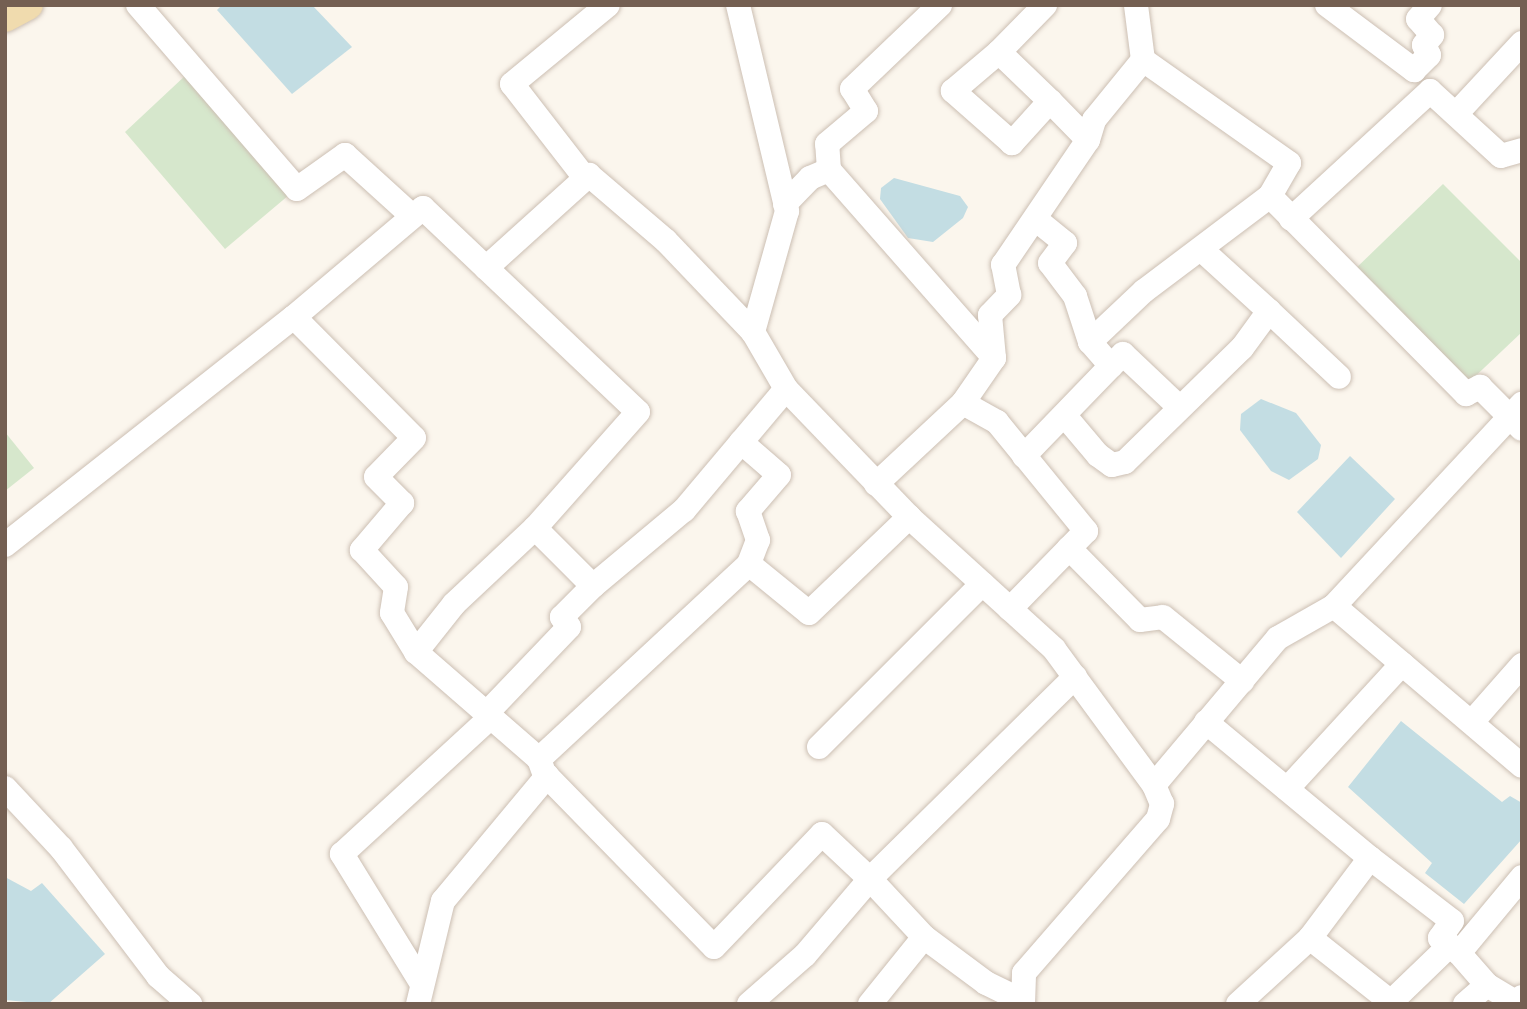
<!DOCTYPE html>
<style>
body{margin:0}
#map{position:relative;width:1527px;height:1009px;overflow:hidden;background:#fbf6ed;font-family:"Fira Sans",sans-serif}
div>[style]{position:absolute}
.green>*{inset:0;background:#d6e7cc}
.water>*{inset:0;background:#c3dde3}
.roads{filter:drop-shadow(0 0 2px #ccbfb3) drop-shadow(0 0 2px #ccbfb3)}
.minor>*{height:24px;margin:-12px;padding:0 12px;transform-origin:12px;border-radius:12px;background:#fff}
.major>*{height:30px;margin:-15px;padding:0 15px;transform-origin:15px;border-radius:15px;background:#f0dbae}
span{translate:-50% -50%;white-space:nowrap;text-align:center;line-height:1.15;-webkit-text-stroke:5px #fdfaf3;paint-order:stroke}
.frame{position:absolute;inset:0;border:7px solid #745f52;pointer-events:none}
</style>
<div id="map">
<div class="green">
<div style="clip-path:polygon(187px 74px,289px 195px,225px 249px,125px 132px)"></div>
<div style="clip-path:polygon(1443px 184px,1522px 263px,1522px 332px,1465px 386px,1351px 273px)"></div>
<div style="clip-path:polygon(5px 432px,34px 468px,5px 491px)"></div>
</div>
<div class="water">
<div style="clip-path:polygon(222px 5px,312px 5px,352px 47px,292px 94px,217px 10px)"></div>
<div style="clip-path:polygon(894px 178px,960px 196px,968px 207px,963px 218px,933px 242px,908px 238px,880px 199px,881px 188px)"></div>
<div style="clip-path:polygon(1261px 399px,1296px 413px,1321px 445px,1318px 459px,1289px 480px,1271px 471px,1240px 430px,1241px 414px)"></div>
<div style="clip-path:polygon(1350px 456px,1395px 499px,1341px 558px,1297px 512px)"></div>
<div style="clip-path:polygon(1401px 721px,1502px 802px,1510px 796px,1522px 803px,1522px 839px,1464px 904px,1425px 873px,1432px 863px,1348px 787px)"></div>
<div style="clip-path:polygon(5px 877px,31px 891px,42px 883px,105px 954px,48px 1004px,5px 1000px)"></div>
</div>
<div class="roads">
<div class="minor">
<div style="left:138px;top:5px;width:243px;rotate:49.2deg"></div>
<div style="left:297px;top:189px;width:59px;rotate:-35.3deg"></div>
<div style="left:345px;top:155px;width:91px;rotate:42.3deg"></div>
<div style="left:738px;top:5px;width:212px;rotate:76.6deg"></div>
<div style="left:787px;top:211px;width:126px;rotate:105.7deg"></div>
<div style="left:753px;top:332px;width:66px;rotate:59.9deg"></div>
<div style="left:786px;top:389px;width:178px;rotate:46.1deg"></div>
<div style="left:909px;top:517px;width:196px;rotate:42.3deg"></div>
<div style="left:1054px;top:649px;width:169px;rotate:53.7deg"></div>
<div style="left:1154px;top:785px;width:192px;rotate:-49.9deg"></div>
<div style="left:1278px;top:638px;width:64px;rotate:-29.7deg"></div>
<div style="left:1334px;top:606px;width:276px;rotate:-47.1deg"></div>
<div style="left:1327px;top:5px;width:109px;rotate:36.8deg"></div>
<div style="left:1414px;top:70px;width:21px;rotate:-45deg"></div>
<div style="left:1429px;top:55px;width:11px;rotate:-117deg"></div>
<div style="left:1424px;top:45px;width:13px;rotate:-51deg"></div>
<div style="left:1432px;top:35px;width:21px;rotate:-131deg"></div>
<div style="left:1418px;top:19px;width:18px;rotate:-49deg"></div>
<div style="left:999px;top:52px;width:66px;rotate:-45.6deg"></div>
<div style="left:1050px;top:101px;width:57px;rotate:132.1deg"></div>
<div style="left:1012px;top:143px;width:79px;rotate:-138.6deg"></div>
<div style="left:953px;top:91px;width:60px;rotate:-40.3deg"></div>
<div style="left:999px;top:52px;width:71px;rotate:43.9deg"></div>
<div style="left:1050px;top:101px;width:54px;rotate:45.7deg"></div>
<div style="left:1456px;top:114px;width:97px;rotate:-47.1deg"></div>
<div style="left:829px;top:170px;width:26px;rotate:-94deg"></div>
<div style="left:827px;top:144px;width:51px;rotate:-40.2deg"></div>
<div style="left:866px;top:111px;width:26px;rotate:-122deg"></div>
<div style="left:852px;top:89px;width:122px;rotate:-43.7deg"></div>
<div style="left:585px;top:178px;width:119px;rotate:-127.8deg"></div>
<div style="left:512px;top:84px;width:124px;rotate:-39.5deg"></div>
<div style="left:1270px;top:196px;width:279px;rotate:45.3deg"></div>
<div style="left:1466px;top:394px;width:16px;rotate:-27deg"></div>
<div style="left:1480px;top:387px;width:59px;rotate:45deg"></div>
<div style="left:785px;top:204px;width:36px;rotate:-46deg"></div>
<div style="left:810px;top:178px;width:21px;rotate:-23deg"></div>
<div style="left:829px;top:170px;width:250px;rotate:48.7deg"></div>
<div style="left:994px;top:358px;width:55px;rotate:124.6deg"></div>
<div style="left:963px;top:403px;width:119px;rotate:137deg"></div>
<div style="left:1291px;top:219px;width:189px;rotate:-42.6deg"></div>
<div style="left:1430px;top:91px;width:96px;rotate:42.5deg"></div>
<div style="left:1501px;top:156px;width:22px;rotate:-16deg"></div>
<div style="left:486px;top:268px;width:139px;rotate:-42.1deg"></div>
<div style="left:589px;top:175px;width:101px;rotate:40.6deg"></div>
<div style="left:666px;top:241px;width:126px;rotate:46.3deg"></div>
<div style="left:1269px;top:311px;width:96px;rotate:43.3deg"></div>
<div style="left:294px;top:317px;width:169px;rotate:-40.2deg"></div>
<div style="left:423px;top:208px;width:296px;rotate:43.5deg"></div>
<div style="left:638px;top:412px;width:155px;rotate:131.6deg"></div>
<div style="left:1090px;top:342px;width:74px;rotate:-43.4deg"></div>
<div style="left:1144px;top:291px;width:158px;rotate:-37deg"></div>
<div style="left:1270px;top:196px;width:38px;rotate:-60deg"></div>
<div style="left:1289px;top:163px;width:179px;rotate:-144.8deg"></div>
<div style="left:994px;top:358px;width:43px;rotate:-95.3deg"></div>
<div style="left:990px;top:315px;width:28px;rotate:-46deg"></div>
<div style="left:1009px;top:295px;width:31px;rotate:-101deg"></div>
<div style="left:1003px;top:265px;width:151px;rotate:-55.8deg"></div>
<div style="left:1088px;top:140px;width:21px;rotate:-73deg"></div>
<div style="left:1094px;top:120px;width:77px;rotate:-50.8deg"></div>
<div style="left:1143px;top:60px;width:55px;rotate:-97.3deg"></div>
<div style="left:1111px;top:366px;width:17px;rotate:-45deg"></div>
<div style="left:1123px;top:354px;width:77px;rotate:43.4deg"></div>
<div style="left:963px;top:403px;width:39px;rotate:29deg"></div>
<div style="left:997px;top:422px;width:141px;rotate:50.8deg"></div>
<div style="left:1086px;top:531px;width:109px;rotate:134.3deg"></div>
<div style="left:1065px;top:416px;width:51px;rotate:49.8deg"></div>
<div style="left:1098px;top:455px;width:17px;rotate:36deg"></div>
<div style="left:1112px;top:465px;width:13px;rotate:-13deg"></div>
<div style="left:1125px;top:462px;width:163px;rotate:-44.3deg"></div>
<div style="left:1242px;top:348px;width:46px;rotate:-53.9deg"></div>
<div style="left:1269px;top:311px;width:89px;rotate:-137.7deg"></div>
<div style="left:741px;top:442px;width:50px;rotate:41deg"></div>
<div style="left:779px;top:475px;width:48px;rotate:130.7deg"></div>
<div style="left:748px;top:511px;width:31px;rotate:71deg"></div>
<div style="left:758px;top:540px;width:26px;rotate:111deg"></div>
<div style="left:749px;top:564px;width:287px;rotate:137.1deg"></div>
<div style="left:539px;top:759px;width:15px;rotate:70deg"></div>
<div style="left:544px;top:773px;width:243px;rotate:45.7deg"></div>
<div style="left:714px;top:947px;width:156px;rotate:-46.3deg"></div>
<div style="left:822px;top:834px;width:66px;rotate:43.2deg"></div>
<div style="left:870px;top:879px;width:288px;rotate:-44.6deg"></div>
<div style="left:1024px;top:456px;width:125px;rotate:-46deg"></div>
<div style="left:1111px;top:366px;width:32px;rotate:-131deg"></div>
<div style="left:1090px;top:342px;width:48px;rotate:-108.1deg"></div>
<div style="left:1075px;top:296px;width:41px;rotate:-127.1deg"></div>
<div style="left:1050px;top:263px;width:25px;rotate:-53deg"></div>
<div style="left:1065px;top:243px;width:36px;rotate:-141deg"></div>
<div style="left:5px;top:545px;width:368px;rotate:-38.3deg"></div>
<div style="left:294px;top:317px;width:170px;rotate:45.2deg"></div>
<div style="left:414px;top:438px;width:54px;rotate:134.3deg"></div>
<div style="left:376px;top:477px;width:37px;rotate:45deg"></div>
<div style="left:402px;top:503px;width:62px;rotate:130.4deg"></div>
<div style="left:362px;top:550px;width:50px;rotate:47.4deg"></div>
<div style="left:396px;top:587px;width:26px;rotate:99deg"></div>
<div style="left:392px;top:613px;width:46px;rotate:58.4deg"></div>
<div style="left:416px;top:652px;width:163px;rotate:41deg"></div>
<div style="left:1069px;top:548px;width:101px;rotate:45.4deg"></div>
<div style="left:1140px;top:620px;width:23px;rotate:-7deg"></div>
<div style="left:1163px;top:617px;width:102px;rotate:39deg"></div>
<div style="left:749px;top:564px;width:77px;rotate:39.2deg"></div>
<div style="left:809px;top:613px;width:139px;rotate:-43.8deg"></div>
<div style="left:593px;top:586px;width:119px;rotate:-39.9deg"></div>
<div style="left:684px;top:510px;width:158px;rotate:-49.9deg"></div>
<div style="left:1334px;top:606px;width:247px;rotate:40.4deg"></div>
<div style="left:416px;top:652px;width:61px;rotate:-51.6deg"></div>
<div style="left:454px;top:604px;width:111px;rotate:-43.2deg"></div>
<div style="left:535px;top:528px;width:82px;rotate:45deg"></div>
<div style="left:593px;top:586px;width:44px;rotate:135deg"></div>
<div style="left:562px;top:617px;width:12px;rotate:55deg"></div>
<div style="left:569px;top:627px;width:120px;rotate:133.7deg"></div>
<div style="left:1206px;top:722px;width:213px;rotate:39.7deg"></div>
<div style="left:1472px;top:722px;width:76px;rotate:-48.7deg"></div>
<div style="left:819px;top:747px;width:231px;rotate:-45deg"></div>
<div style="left:5px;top:788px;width:82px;rotate:47deg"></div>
<div style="left:61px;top:848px;width:161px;rotate:52.8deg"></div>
<div style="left:158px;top:976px;width:43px;rotate:41.2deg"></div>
<div style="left:1287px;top:789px;width:170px;rotate:-47.4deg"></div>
<div style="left:1310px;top:938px;width:103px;rotate:38.3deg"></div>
<div style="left:1391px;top:1002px;width:82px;rotate:-44deg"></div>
<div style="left:422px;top:984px;width:153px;rotate:-121.6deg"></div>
<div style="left:342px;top:854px;width:202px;rotate:-42.6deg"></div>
<div style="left:1487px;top:985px;width:43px;rotate:-131.2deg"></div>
<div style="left:1459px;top:953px;width:99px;rotate:-50.3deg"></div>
<div style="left:418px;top:1004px;width:106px;rotate:-76.4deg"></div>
<div style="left:443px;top:901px;width:163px;rotate:-50.2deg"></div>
<div style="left:749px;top:1004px;width:74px;rotate:-41.2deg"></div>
<div style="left:805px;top:955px;width:100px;rotate:-49.5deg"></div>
<div style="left:870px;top:879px;width:79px;rotate:47deg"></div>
<div style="left:924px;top:937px;width:77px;rotate:36.6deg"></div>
<div style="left:986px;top:983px;width:37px;rotate:26deg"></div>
<div style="left:870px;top:1004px;width:86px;rotate:-51.1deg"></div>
<div style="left:1023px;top:1004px;width:31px;rotate:-88deg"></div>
<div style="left:1024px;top:973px;width:204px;rotate:-49deg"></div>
<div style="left:1158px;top:819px;width:16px;rotate:-75deg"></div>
<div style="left:1162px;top:804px;width:21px;rotate:-113deg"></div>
<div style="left:1238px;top:1004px;width:98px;rotate:-42.5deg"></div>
<div style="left:1310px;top:938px;width:100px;rotate:-53.1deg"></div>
<div style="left:1370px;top:858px;width:103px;rotate:37.5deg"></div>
<div style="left:1452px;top:921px;width:21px;rotate:125deg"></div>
<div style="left:1440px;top:938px;width:24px;rotate:38deg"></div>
<div style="left:1465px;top:1004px;width:29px;rotate:-41deg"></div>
<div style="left:1487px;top:985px;width:35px;rotate:31deg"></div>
<div style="left:1517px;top:1003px;width:8px;rotate:-50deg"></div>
</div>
<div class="major">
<div style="left:5px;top:17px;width:26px;rotate:-28deg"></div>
</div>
</div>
<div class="frame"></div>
</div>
